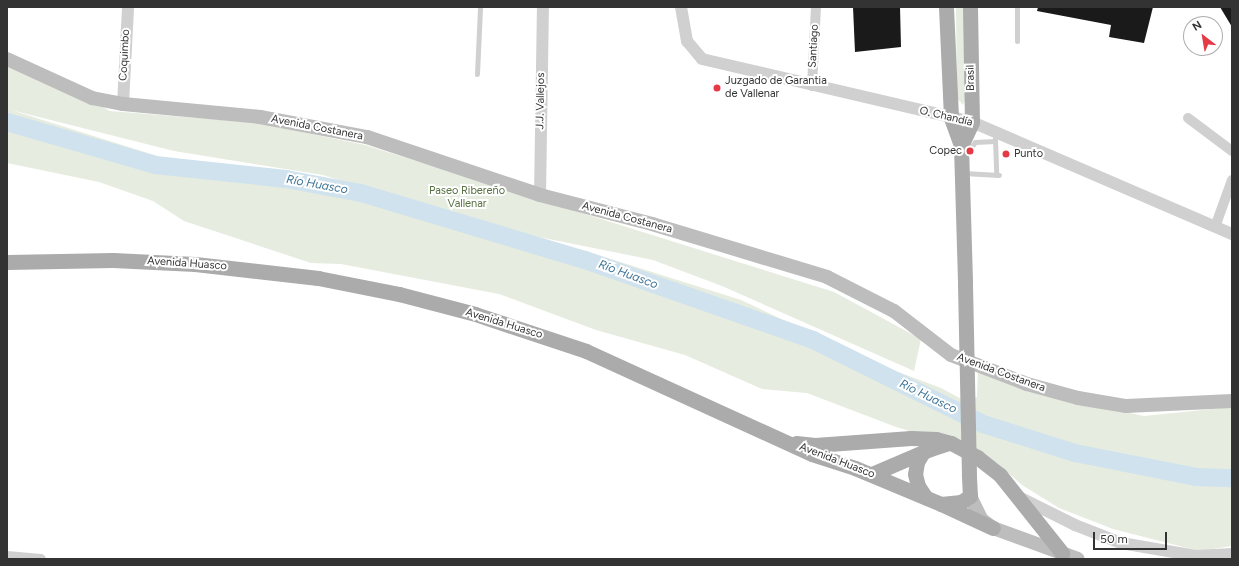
<!DOCTYPE html>
<meta charset="utf-8">
<style>
body{margin:0}
#map{position:relative;width:1239px;height:566px;overflow:hidden;background:#fff;font-family:Figtree,sans-serif}
div>[style]{position:absolute}
.green>*{inset:0;background:#e6ecdf}
.river>*{height:18px;margin:-9px;padding:0 9px;transform-origin:9px;border-radius:9px;background:#cfe2ee}
.building>*{inset:0;background:#1a1a1a}
.service>*{height:5px;margin:-2.5px;padding:0 2.5px;transform-origin:2.5px;border-radius:2.5px;background:#d0d0d0}
.minor>*{height:10px;margin:-5px;padding:0 5px;transform-origin:5px;border-radius:5px;background:#d0d0d0}
.tertiary>*{height:12px;margin:-6px;padding:0 6px;transform-origin:6px;border-radius:6px;background:#d0d0d0}
.secondary>*{height:14px;margin:-7px;padding:0 7px;transform-origin:7px;border-radius:7px;background:#bdbdbd}
.primary>*{height:15px;margin:-7.5px;padding:0 7.5px;transform-origin:7.5px;border-radius:7.5px;background:#ababab}
.primary-bridge>*{height:15px;margin:-7.5px;padding:0 7.5px;transform-origin:7.5px;border-radius:7.5px;background:#ababab}
.dots>*{width:11px;height:11px;translate:-50% -50%;box-sizing:border-box;border:2px solid #fff;border-radius:50%}
span{translate:-50% -50%;white-space:nowrap;text-align:center;line-height:1.15;-webkit-text-stroke:4px #fff;paint-order:stroke}
.street-label{font-size:11px;color:#333}
.poi-label{font-size:11px;color:#333}
.left{translate:0 -50%;text-align:left}
.right{translate:-100% -50%;text-align:right}
.park-label{font-size:11px;color:#56703f}
.water-label{font-size:12px;color:#3f7597;font-style:italic}
.frame{position:absolute;inset:0;border:8px solid #333;pointer-events:none}
.north{position:absolute;left:1183px;top:16px;width:40px;height:40px;box-sizing:border-box;background:#fff;border:1px solid #adadad;border-radius:50%;rotate:329deg;font-size:11px;font-weight:700;line-height:16px;text-align:center;color:#333}
.north::after{content:'';display:block;margin:auto;width:14px;height:18px;background:#e63946;clip-path:polygon(50% 0,100% 100%,50% 72%,0 100%)}
.scale{position:absolute;left:1093px;top:532px;width:74px;height:18px;box-sizing:border-box;border:2px solid #333;border-top:0;padding-left:5px;font-size:12px;line-height:14px;white-space:nowrap;color:#333;-webkit-text-stroke:3px #fff;paint-order:stroke}
</style>
<div id="map">
<div class="green">
<div style="clip-path:polygon(956px 7px,966px 7px,967px 96px,963px 105px,957px 98px)"></div>
<div style="clip-path:polygon(evenodd,7px 63px,66px 87px,110px 111px,258px 123px,365px 145px,834px 292px,921px 339px,914px 371px,722px 286px,653px 260px,490px 227px,492px 236px,569px 257px,579px 249px,741px 300px,877px 364px,941px 388px,965px 401px,977px 397px,978px 371px,1050px 396px,1144px 416px,1232px 407px,1232px 546px,1199px 551px,1113px 529px,1059px 508px,1022px 485px,998px 464px,978px 452px,896px 427px,807px 393px,762px 389px,685px 355px,596px 330px,499px 294px,341px 264px,311px 263px,184px 221px,153px 201px,99px 182px,7px 163px,7px 63px,11px 110px,174px 151px,323px 175px,437px 211px,340px 189px,189px 166px,11px 110px)"></div>
</div>
<div class="river">
<div style="left:7px;top:122px;width:154px;rotate:16.2deg"></div>
<div style="left:155px;top:165px;width:132px;rotate:6.1deg"></div>
<div style="left:286px;top:179px;width:76px;rotate:10.6deg"></div>
<div style="left:361px;top:193px;width:234px;rotate:16.7deg"></div>
<div style="left:585px;top:260px;width:242px;rotate:19.3deg"></div>
<div style="left:813px;top:340px;width:190px;rotate:26.3deg"></div>
<div style="left:983px;top:424px;width:96px;rotate:17.5deg"></div>
<div style="left:1075px;top:453px;width:123px;rotate:11.2deg"></div>
<div style="left:1196px;top:477px;width:36px;rotate:2deg"></div>
</div>
<div class="building">
<div style="clip-path:polygon(853px 7px,900px 7px,901px 47px,855px 52px)"></div>
<div style="clip-path:polygon(1038px 7px,1153px 7px,1144px 43px,1109px 37px,1111px 25px,1037px 11px)"></div>
<div style="clip-path:polygon(1220px 7px,1232px 7px,1232px 27px)"></div>
</div>
<div class="service">
<div style="left:1017px;top:7px;width:34px;rotate:90deg"></div>
<div style="left:477px;top:74px;width:67px;rotate:-87.4deg"></div>
<div style="left:995px;top:138px;width:37px;rotate:88deg"></div>
<div style="left:968px;top:151px;width:11px;rotate:-52deg"></div>
<div style="left:975px;top:142px;width:20px;rotate:-3deg"></div>
<div style="left:963px;top:173px;width:36px;rotate:3deg"></div>
</div>
<div class="minor">
<div style="left:812px;top:86px;width:79px;rotate:-87.1deg"></div>
<div style="left:1188px;top:118px;width:55px;rotate:36.9deg"></div>
<div style="left:1215px;top:227px;width:50px;rotate:-70.1deg"></div>
<div style="left:7px;top:556px;width:34px;rotate:5deg"></div>
</div>
<div class="tertiary">
<div style="left:681px;top:7px;width:35px;rotate:80deg"></div>
<div style="left:687px;top:41px;width:23px;rotate:50deg"></div>
<div style="left:702px;top:59px;width:277px;rotate:13.1deg"></div>
<div style="left:972px;top:122px;width:283px;rotate:23.3deg"></div>
<div style="left:123px;top:104px;width:97px;rotate:-87deg"></div>
<div style="left:540px;top:195px;width:188px;rotate:-89.1deg"></div>
<div style="left:1019px;top:497px;width:63px;rotate:26.6deg"></div>
<div style="left:1075px;top:525px;width:49px;rotate:21.4deg"></div>
<div style="left:1121px;top:543px;width:76px;rotate:9.8deg"></div>
<div style="left:1196px;top:556px;width:36px;rotate:-3deg"></div>
</div>
<div class="secondary">
<div style="left:7px;top:59px;width:94px;rotate:24.6deg"></div>
<div style="left:92px;top:98px;width:32px;rotate:11deg"></div>
<div style="left:123px;top:104px;width:138px;rotate:5.4deg"></div>
<div style="left:260px;top:117px;width:109px;rotate:10.6deg"></div>
<div style="left:367px;top:137px;width:182px;rotate:18.5deg"></div>
<div style="left:540px;top:195px;width:116px;rotate:14.5deg"></div>
<div style="left:652px;top:224px;width:183px;rotate:16.8deg"></div>
<div style="left:827px;top:277px;width:75px;rotate:26.9deg"></div>
<div style="left:894px;top:311px;width:72px;rotate:37.7deg"></div>
<div style="left:951px;top:355px;width:81px;rotate:20.9deg"></div>
<div style="left:1027px;top:384px;width:53px;rotate:15.4deg"></div>
<div style="left:1078px;top:398px;width:49px;rotate:9.5deg"></div>
<div style="left:1126px;top:406px;width:106px;rotate:-2.7deg"></div>
<div style="left:970px;top:496px;width:25px;rotate:64deg"></div>
<div style="left:981px;top:519px;width:15px;rotate:37deg"></div>
<div style="left:993px;top:528px;width:90px;rotate:20deg"></div>
</div>
<div class="primary">
<div style="left:946px;top:7px;width:111px;rotate:87.4deg"></div>
<div style="left:951px;top:118px;width:30px;rotate:70deg"></div>
<div style="left:961px;top:146px;width:138px;rotate:88.3deg"></div>
<div style="left:961px;top:146px;width:26px;rotate:-65deg"></div>
<div style="left:972px;top:122px;width:115px;rotate:-91deg"></div>
<div style="left:7px;top:262px;width:106px;rotate:-1.1deg"></div>
<div style="left:113px;top:260px;width:82px;rotate:2.8deg"></div>
<div style="left:195px;top:264px;width:124px;rotate:6.5deg"></div>
<div style="left:318px;top:278px;width:83px;rotate:11.2deg"></div>
<div style="left:399px;top:294px;width:79px;rotate:14.7deg"></div>
<div style="left:475px;top:314px;width:117px;rotate:18.4deg"></div>
<div style="left:586px;top:351px;width:248px;rotate:24.5deg"></div>
<div style="left:812px;top:454px;width:45px;rotate:18deg"></div>
<div style="left:855px;top:468px;width:93px;rotate:22.7deg"></div>
<div style="left:941px;top:504px;width:20px;rotate:-6deg"></div>
<div style="left:961px;top:502px;width:11px;rotate:-34deg"></div>
<div style="left:970px;top:496px;width:22px;rotate:-93deg"></div>
<div style="left:796px;top:443px;width:19px;rotate:6deg"></div>
<div style="left:815px;top:445px;width:96px;rotate:-4.2deg"></div>
<div style="left:911px;top:438px;width:25px;rotate:2deg"></div>
<div style="left:936px;top:439px;width:16px;rotate:15deg"></div>
<div style="left:951px;top:443px;width:30px;rotate:28deg"></div>
<div style="left:977px;top:457px;width:29px;rotate:38deg"></div>
<div style="left:1000px;top:475px;width:100px;rotate:51.5deg"></div>
<div style="left:923px;top:452px;width:12px;rotate:121deg"></div>
<div style="left:917px;top:462px;width:12px;rotate:99deg"></div>
<div style="left:915px;top:474px;width:12px;rotate:76deg"></div>
<div style="left:918px;top:486px;width:14px;rotate:56deg"></div>
<div style="left:872px;top:474px;width:63px;rotate:-23.3deg"></div>
<div style="left:930px;top:449px;width:20px;rotate:-18deg"></div>
<div style="left:941px;top:504px;width:57px;rotate:24.8deg"></div>
</div>
<div class="primary-bridge">
<div style="left:965px;top:284px;width:190px;rotate:88.8deg"></div>
</div>
<div class="dots">
<div style="left:717px;top:88px;background:#e63946"></div>
<div style="left:970px;top:151px;background:#e63946"></div>
<div style="left:1006px;top:154px;background:#e63946"></div>
</div>
<div class="street-label">
<span style="left:814px;top:46px;rotate:-87deg">Santiago</span>
<span style="left:125px;top:55px;rotate:-87deg">Coquimbo</span>
<span style="left:971px;top:78px;rotate:-91deg">Brasil</span>
<span style="left:541px;top:101px;rotate:-89deg">J.J. Vallejos</span>
<span style="left:946px;top:117px;rotate:13deg">O. Chandía</span>
<span style="left:317px;top:128px;rotate:11deg">Avenida Costanera</span>
<span style="left:627px;top:218px;rotate:15deg">Avenida Costanera</span>
<span style="left:187px;top:264px;rotate:4deg">Avenida Huasco</span>
<span style="left:504px;top:324px;rotate:17deg">Avenida Huasco</span>
<span style="left:1001px;top:373px;rotate:20deg">Avenida Costanera</span>
<span style="left:837px;top:461px;rotate:21deg">Avenida Huasco</span>
</div>
<div class="poi-label">
<span class="left" style="left:725px;top:88px">Juzgado de Garantia<br>de Vallenar</span>
<span class="right" style="left:962px;top:151px">Copec</span>
<span class="left" style="left:1014px;top:154px">Punto</span>
</div>
<div class="park-label">
<span style="left:467px;top:198px">Paseo Ribereño<br>Vallenar</span>
</div>
<div class="water-label">
<span style="left:317px;top:185px;rotate:10deg">Río Huasco</span>
<span style="left:628px;top:275px;rotate:20deg">Río Huasco</span>
<span style="left:928px;top:397px;rotate:26deg">Río Huasco</span>
</div>
<div class="frame"></div>
<div class="north">N</div>
<div class="scale">50 m</div>
</div>
